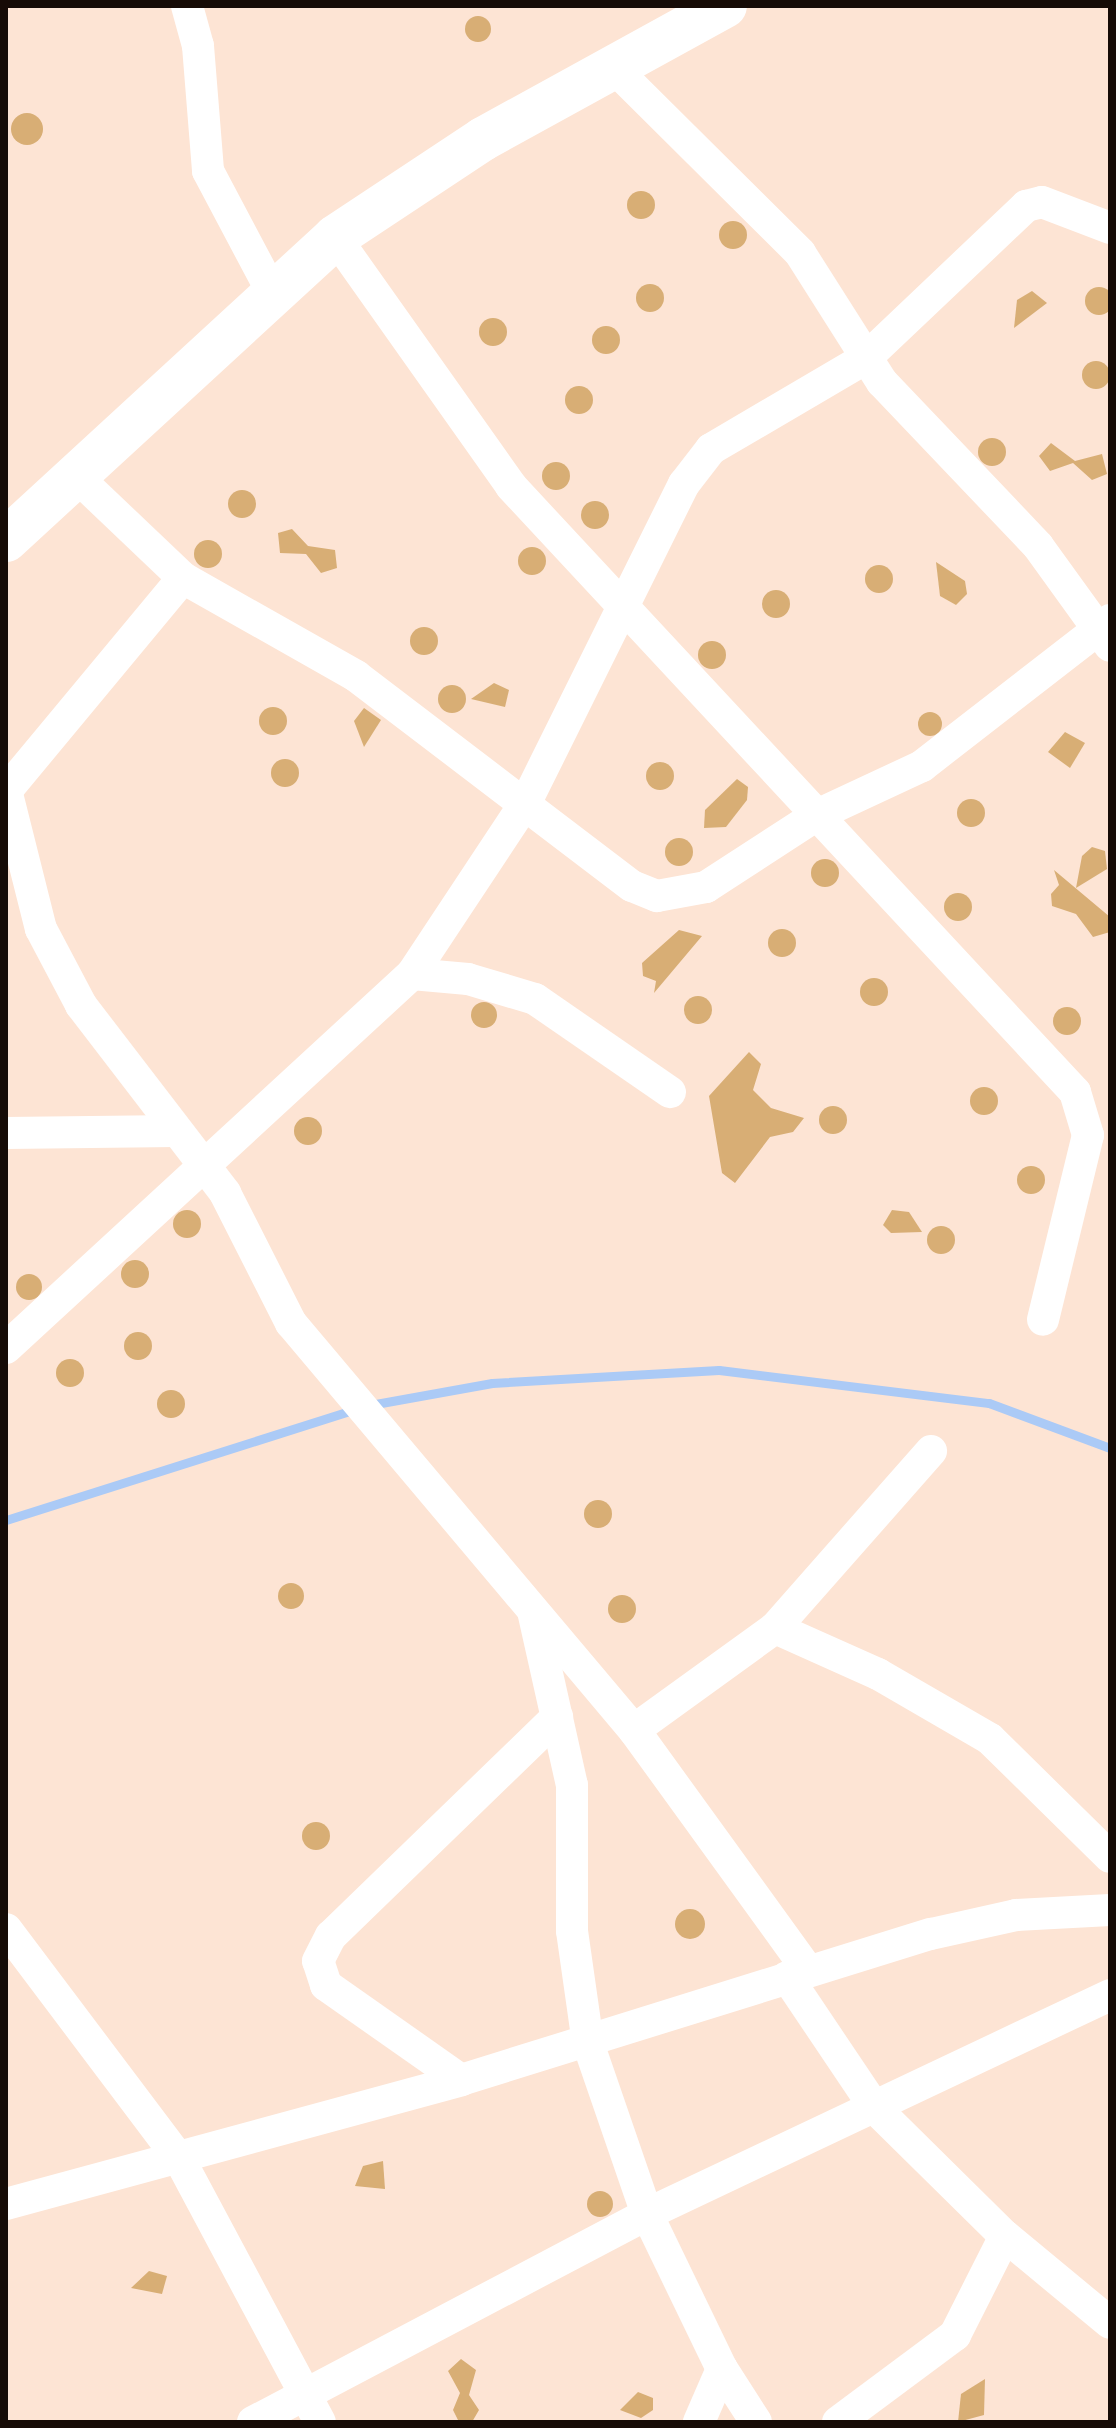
<!DOCTYPE html>
<style>
body{margin:0}
#map{position:relative;width:1116px;height:2428px;overflow:hidden;background:#fde4d4;font-family:"Asap Condensed",sans-serif}
div>[style]{position:absolute}
.stream>*{height:9px;margin:-4.5px;padding:0 4.5px;transform-origin:4.5px;border-radius:4.5px;background:#abcaf6}
.building>*{inset:0;background:#d8ae75}
.round{border-radius:50%}
.street>*{height:32px;margin:-16px;padding:0 16px;transform-origin:16px;border-radius:16px;background:#fff}
.secondary>*{height:44px;margin:-22px;padding:0 22px;transform-origin:22px;border-radius:22px;background:#fff}
span{translate:-50% -50%;white-space:nowrap;text-align:center;line-height:1.15;-webkit-text-stroke:8px #fff;paint-order:stroke}
.frame{position:absolute;inset:0;border:8px solid #160b06;pointer-events:none}
</style>
<div id="map">
<div class="stream">
<div style="left:370px;top:1405px;width:124px;rotate:-10.2deg"></div>
<div style="left:492px;top:1383px;width:227px;rotate:-3.3deg"></div>
<div style="left:719px;top:1370px;width:272px;rotate:7deg"></div>
<div style="left:989px;top:1403px;width:129px;rotate:20.4deg"></div>
<div style="left:6px;top:1520px;width:367px;rotate:-17.6deg"></div>
</div>
<div class="building">
<div class="round" style="left:465px;top:16px;width:26px;height:26px"></div>
<div class="round" style="left:11px;top:113px;width:32px;height:32px"></div>
<div class="round" style="left:627px;top:191px;width:28px;height:28px"></div>
<div class="round" style="left:719px;top:221px;width:28px;height:28px"></div>
<div class="round" style="left:636px;top:284px;width:28px;height:28px"></div>
<div class="round" style="left:1085px;top:287px;width:28px;height:28px"></div>
<div style="clip-path:polygon(1032px 291px,1047px 303px,1014px 328px,1017px 300px)"></div>
<div class="round" style="left:479px;top:318px;width:28px;height:28px"></div>
<div class="round" style="left:592px;top:326px;width:28px;height:28px"></div>
<div class="round" style="left:1082px;top:361px;width:28px;height:28px"></div>
<div class="round" style="left:565px;top:386px;width:28px;height:28px"></div>
<div class="round" style="left:978px;top:438px;width:28px;height:28px"></div>
<div style="clip-path:polygon(1051px 443px,1075px 461px,1102px 454px,1107px 474px,1092px 480px,1073px 463px,1050px 471px,1039px 456px)"></div>
<div class="round" style="left:542px;top:462px;width:28px;height:28px"></div>
<div class="round" style="left:228px;top:490px;width:28px;height:28px"></div>
<div class="round" style="left:581px;top:501px;width:28px;height:28px"></div>
<div style="clip-path:polygon(292px 529px,308px 546px,335px 550px,337px 568px,321px 573px,306px 554px,280px 553px,278px 533px)"></div>
<div class="round" style="left:194px;top:540px;width:28px;height:28px"></div>
<div class="round" style="left:518px;top:547px;width:28px;height:28px"></div>
<div style="clip-path:polygon(936px 562px,965px 581px,967px 594px,956px 605px,940px 596px)"></div>
<div class="round" style="left:865px;top:565px;width:28px;height:28px"></div>
<div class="round" style="left:762px;top:590px;width:28px;height:28px"></div>
<div class="round" style="left:410px;top:627px;width:28px;height:28px"></div>
<div class="round" style="left:698px;top:641px;width:28px;height:28px"></div>
<div style="clip-path:polygon(494px 683px,509px 690px,505px 707px,471px 699px)"></div>
<div class="round" style="left:438px;top:685px;width:28px;height:28px"></div>
<div class="round" style="left:259px;top:707px;width:28px;height:28px"></div>
<div style="clip-path:polygon(364px 708px,381px 720px,364px 747px,354px 721px)"></div>
<div class="round" style="left:918px;top:712px;width:24px;height:24px"></div>
<div style="clip-path:polygon(1065px 732px,1085px 743px,1070px 768px,1048px 752px)"></div>
<div class="round" style="left:271px;top:759px;width:28px;height:28px"></div>
<div class="round" style="left:646px;top:762px;width:28px;height:28px"></div>
<div style="clip-path:polygon(737px 779px,748px 787px,747px 800px,726px 827px,704px 828px,705px 810px)"></div>
<div class="round" style="left:957px;top:799px;width:28px;height:28px"></div>
<div class="round" style="left:665px;top:838px;width:28px;height:28px"></div>
<div style="clip-path:polygon(1092px 847px,1105px 851px,1107px 869px,1076px 888px,1082px 856px)"></div>
<div class="round" style="left:811px;top:859px;width:28px;height:28px"></div>
<div style="clip-path:polygon(1054px 870px,1110px 917px,1110px 932px,1093px 937px,1076px 914px,1052px 906px,1051px 894px,1059px 885px)"></div>
<div class="round" style="left:944px;top:893px;width:28px;height:28px"></div>
<div class="round" style="left:768px;top:929px;width:28px;height:28px"></div>
<div style="clip-path:polygon(679px 930px,702px 936px,654px 993px,656px 981px,643px 976px,642px 963px)"></div>
<div class="round" style="left:860px;top:978px;width:28px;height:28px"></div>
<div class="round" style="left:684px;top:996px;width:28px;height:28px"></div>
<div class="round" style="left:471px;top:1002px;width:26px;height:26px"></div>
<div class="round" style="left:1053px;top:1007px;width:28px;height:28px"></div>
<div style="clip-path:polygon(749px 1052px,761px 1064px,753px 1090px,771px 1108px,804px 1118px,793px 1132px,770px 1137px,735px 1183px,722px 1173px,709px 1096px)"></div>
<div class="round" style="left:970px;top:1087px;width:28px;height:28px"></div>
<div class="round" style="left:819px;top:1106px;width:28px;height:28px"></div>
<div class="round" style="left:294px;top:1117px;width:28px;height:28px"></div>
<div class="round" style="left:1017px;top:1166px;width:28px;height:28px"></div>
<div style="clip-path:polygon(892px 1210px,909px 1212px,922px 1232px,891px 1233px,883px 1225px)"></div>
<div class="round" style="left:173px;top:1210px;width:28px;height:28px"></div>
<div class="round" style="left:927px;top:1226px;width:28px;height:28px"></div>
<div class="round" style="left:121px;top:1260px;width:28px;height:28px"></div>
<div class="round" style="left:16px;top:1274px;width:26px;height:26px"></div>
<div class="round" style="left:124px;top:1332px;width:28px;height:28px"></div>
<div class="round" style="left:56px;top:1359px;width:28px;height:28px"></div>
<div class="round" style="left:157px;top:1390px;width:28px;height:28px"></div>
<div class="round" style="left:584px;top:1500px;width:28px;height:28px"></div>
<div class="round" style="left:278px;top:1583px;width:26px;height:26px"></div>
<div class="round" style="left:608px;top:1595px;width:28px;height:28px"></div>
<div class="round" style="left:302px;top:1822px;width:28px;height:28px"></div>
<div class="round" style="left:675px;top:1909px;width:30px;height:30px"></div>
<div style="clip-path:polygon(383px 2161px,385px 2189px,355px 2186px,363px 2166px)"></div>
<div class="round" style="left:587px;top:2191px;width:26px;height:26px"></div>
<div style="clip-path:polygon(149px 2271px,167px 2276px,162px 2294px,131px 2288px)"></div>
<div style="clip-path:polygon(461px 2359px,476px 2370px,469px 2395px,479px 2410px,472px 2422px,459px 2422px,453px 2410px,460px 2393px,448px 2371px)"></div>
<div style="clip-path:polygon(985px 2379px,984px 2415px,958px 2422px,961px 2394px)"></div>
<div style="clip-path:polygon(638px 2392px,653px 2398px,653px 2410px,641px 2418px,620px 2410px)"></div>
</div>
<div class="street">
<div style="left:187px;top:6px;width:41px;rotate:74.6deg"></div>
<div style="left:198px;top:46px;width:125px;rotate:85.4deg"></div>
<div style="left:208px;top:171px;width:137px;rotate:62.1deg"></div>
<div style="left:617px;top:71px;width:258px;rotate:44.8deg"></div>
<div style="left:800px;top:253px;width:153px;rotate:57.6deg"></div>
<div style="left:882px;top:382px;width:226px;rotate:46.4deg"></div>
<div style="left:1038px;top:546px;width:123px;rotate:54.2deg"></div>
<div style="left:335px;top:237px;width:305px;rotate:54.7deg"></div>
<div style="left:511px;top:486px;width:828px;rotate:47.06deg"></div>
<div style="left:1075px;top:1092px;width:45px;rotate:73.2deg"></div>
<div style="left:1088px;top:1135px;width:190px;rotate:103.7deg"></div>
<div style="left:77px;top:477px;width:146px;rotate:43.6deg"></div>
<div style="left:183px;top:578px;width:199px;rotate:29.5deg"></div>
<div style="left:356px;top:676px;width:347px;rotate:37.3deg"></div>
<div style="left:632px;top:886px;width:27px;rotate:22deg"></div>
<div style="left:657px;top:896px;width:50px;rotate:-10.4deg"></div>
<div style="left:706px;top:887px;width:132px;rotate:-33deg"></div>
<div style="left:817px;top:815px;width:116px;rotate:-25deg"></div>
<div style="left:922px;top:766px;width:238px;rotate:-37.8deg"></div>
<div style="left:6px;top:790px;width:143px;rotate:75.9deg"></div>
<div style="left:41px;top:929px;width:86px;rotate:62.2deg"></div>
<div style="left:81px;top:1005px;width:237px;rotate:52.5deg"></div>
<div style="left:225px;top:1193px;width:146px;rotate:63.1deg"></div>
<div style="left:291px;top:1323px;width:532px;rotate:49.88deg"></div>
<div style="left:634px;top:1730px;width:296px;rotate:54.1deg"></div>
<div style="left:6px;top:791px;width:277px;rotate:-50.3deg"></div>
<div style="left:412px;top:974px;width:56px;rotate:5.1deg"></div>
<div style="left:468px;top:979px;width:70px;rotate:16.6deg"></div>
<div style="left:535px;top:999px;width:164px;rotate:34.6deg"></div>
<div style="left:6px;top:1133px;width:170px;rotate:-0.7deg"></div>
<div style="left:6px;top:1348px;width:552px;rotate:-42.65deg"></div>
<div style="left:412px;top:974px;width:209px;rotate:-56.5deg"></div>
<div style="left:527px;top:800px;width:353px;rotate:-63.6deg"></div>
<div style="left:684px;top:484px;width:44px;rotate:-52.4deg"></div>
<div style="left:711px;top:449px;width:180px;rotate:-30.4deg"></div>
<div style="left:866px;top:358px;width:221px;rotate:-43.5deg"></div>
<div style="left:1026px;top:206px;width:16px;rotate:-14deg"></div>
<div style="left:1042px;top:202px;width:73px;rotate:20.9deg"></div>
<div style="left:533px;top:1611px;width:178px;rotate:77.4deg"></div>
<div style="left:572px;top:1785px;width:146px;rotate:90deg"></div>
<div style="left:572px;top:1931px;width:113px;rotate:81.9deg"></div>
<div style="left:588px;top:2043px;width:181px;rotate:71deg"></div>
<div style="left:647px;top:2214px;width:172px;rotate:64.2deg"></div>
<div style="left:722px;top:2369px;width:58px;rotate:113.5deg"></div>
<div style="left:775px;top:1628px;width:113px;rotate:24.1deg"></div>
<div style="left:878px;top:1674px;width:129px;rotate:30.1deg"></div>
<div style="left:990px;top:1739px;width:168px;rotate:44.5deg"></div>
<div style="left:634px;top:1730px;width:174px;rotate:-35.9deg"></div>
<div style="left:775px;top:1628px;width:236px;rotate:-48.6deg"></div>
<div style="left:6px;top:1929px;width:289px;rotate:53deg"></div>
<div style="left:180px;top:2160px;width:297px;rotate:61.9deg"></div>
<div style="left:787px;top:1977px;width:158px;rotate:56.1deg"></div>
<div style="left:875px;top:2108px;width:182px;rotate:44.6deg"></div>
<div style="left:1005px;top:2236px;width:136px;rotate:39.6deg"></div>
<div style="left:461px;top:2080px;width:165px;rotate:-144.9deg"></div>
<div style="left:326px;top:1985px;width:25px;rotate:-108deg"></div>
<div style="left:318px;top:1961px;width:28px;rotate:-63deg"></div>
<div style="left:331px;top:1936px;width:315px;rotate:-44.1deg"></div>
<div style="left:6px;top:2204px;width:472px;rotate:-15.2deg"></div>
<div style="left:461px;top:2080px;width:492px;rotate:-17.3deg"></div>
<div style="left:931px;top:1934px;width:87px;rotate:-12.6deg"></div>
<div style="left:1016px;top:1915px;width:94px;rotate:-3deg"></div>
<div style="left:722px;top:2369px;width:63px;rotate:57.3deg"></div>
<div style="left:253px;top:2422px;width:446px;rotate:-27.8deg"></div>
<div style="left:647px;top:2214px;width:512px;rotate:-25.31deg"></div>
<div style="left:838px;top:2422px;width:146px;rotate:-36.6deg"></div>
<div style="left:955px;top:2335px;width:111px;rotate:-63.2deg"></div>
</div>
<div class="secondary">
<div style="left:6px;top:540px;width:447px;rotate:-42.6deg"></div>
<div style="left:335px;top:237px;width:178px;rotate:-33.5deg"></div>
<div style="left:483px;top:139px;width:276px;rotate:-28.8deg"></div>
</div>
<div class="frame"></div>
</div>
